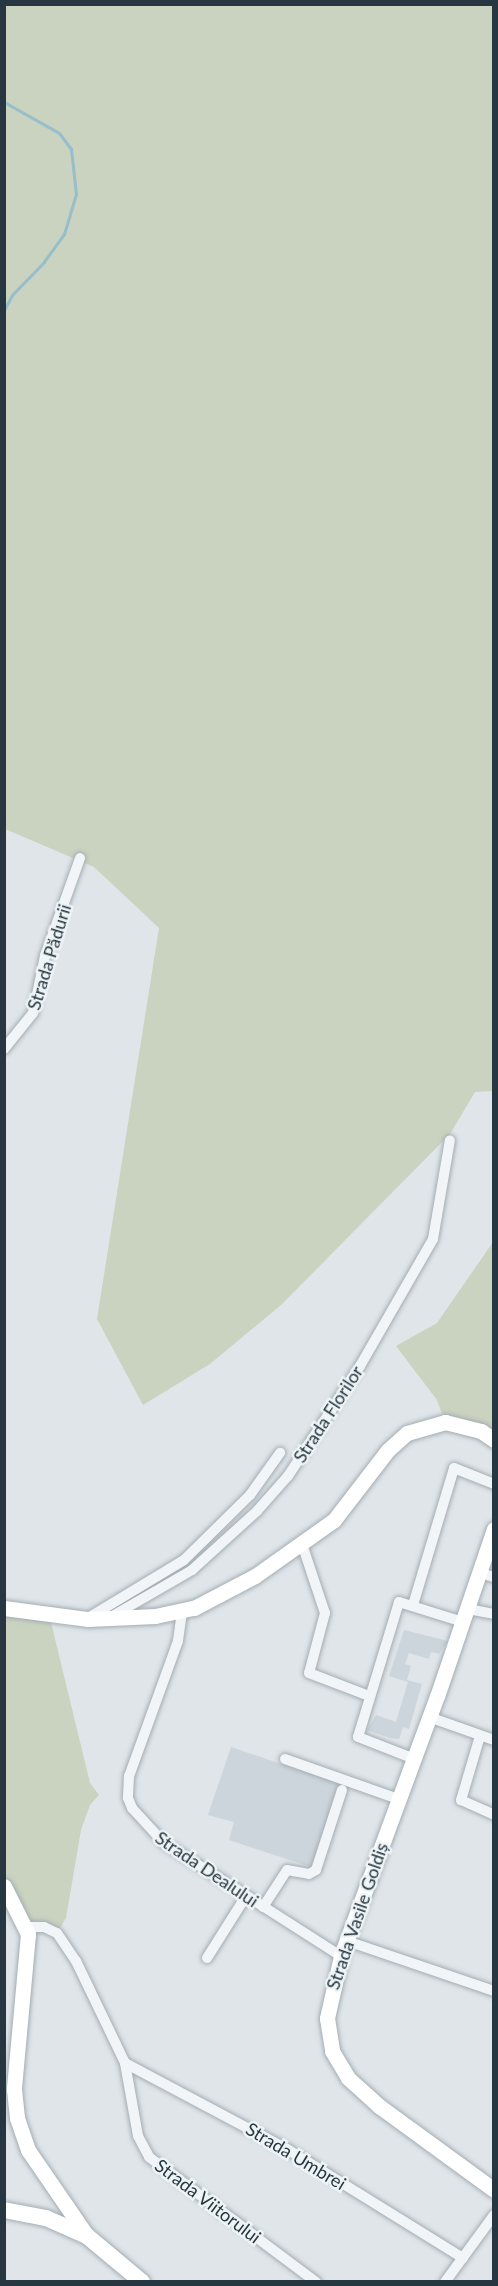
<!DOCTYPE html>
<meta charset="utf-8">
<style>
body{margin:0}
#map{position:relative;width:498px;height:2286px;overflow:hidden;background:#dfe5e9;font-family:Lato,sans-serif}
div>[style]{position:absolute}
.built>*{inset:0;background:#ccd5db}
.green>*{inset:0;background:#cad3bf}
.stream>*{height:3px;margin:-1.5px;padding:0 1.5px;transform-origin:1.5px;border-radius:1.5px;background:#97becb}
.roads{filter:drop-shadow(0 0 2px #a4adb3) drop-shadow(0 0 2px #a4adb3)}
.street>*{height:10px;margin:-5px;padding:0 5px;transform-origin:5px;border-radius:5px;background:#f2f5f7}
.secondary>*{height:15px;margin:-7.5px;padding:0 7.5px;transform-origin:7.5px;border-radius:7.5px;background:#fff}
.primary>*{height:16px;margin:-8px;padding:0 8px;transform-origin:8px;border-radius:8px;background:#fff}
span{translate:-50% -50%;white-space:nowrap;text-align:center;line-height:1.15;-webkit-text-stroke:5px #eef4f6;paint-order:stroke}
.street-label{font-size:18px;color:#273741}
.frame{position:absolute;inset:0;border:6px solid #273741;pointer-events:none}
</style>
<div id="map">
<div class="built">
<div style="clip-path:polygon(404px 1630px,448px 1641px,439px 1654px,431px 1652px,429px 1659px,409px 1653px,405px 1664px,411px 1666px,407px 1680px,422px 1684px,409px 1729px,403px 1727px,399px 1739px,390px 1738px,367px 1730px,376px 1715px,396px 1722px,408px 1682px,389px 1676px)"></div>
<div style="clip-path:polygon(231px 1747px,341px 1784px,314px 1868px,229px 1840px,234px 1822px,208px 1815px)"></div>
</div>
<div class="green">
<div style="clip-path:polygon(4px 5px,493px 5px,493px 1091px,475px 1092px,450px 1134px,281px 1305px,210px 1364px,143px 1405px,97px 1319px,159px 928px,94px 867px,5px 829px)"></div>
<div style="clip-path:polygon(493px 1242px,493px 1440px,445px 1422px,437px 1400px,396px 1346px,437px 1323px)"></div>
<div style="clip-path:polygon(4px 1608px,49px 1614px,90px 1783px,99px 1795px,90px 1805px,81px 1830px,66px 1918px,57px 1933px,26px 1927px,5px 1886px)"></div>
</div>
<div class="stream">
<div style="left:4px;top:102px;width:63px;rotate:29.4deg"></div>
<div style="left:59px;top:133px;width:20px;rotate:53deg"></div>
<div style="left:71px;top:149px;width:45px;rotate:83.7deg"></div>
<div style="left:76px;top:194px;width:42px;rotate:106.7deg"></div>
<div style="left:64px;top:234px;width:34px;rotate:126deg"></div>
<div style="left:44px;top:262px;width:46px;rotate:134.1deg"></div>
<div style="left:12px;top:295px;width:17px;rotate:118deg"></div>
</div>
<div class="roads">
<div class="street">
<div style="left:4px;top:1049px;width:46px;rotate:-51.1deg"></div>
<div style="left:33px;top:1013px;width:58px;rotate:-78.1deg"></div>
<div style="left:45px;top:956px;width:104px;rotate:-70.3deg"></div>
<div style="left:302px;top:1544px;width:73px;rotate:71.6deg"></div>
<div style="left:325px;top:1613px;width:62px;rotate:104.9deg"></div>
<div style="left:309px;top:1673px;width:64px;rotate:21deg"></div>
<div style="left:480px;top:1573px;width:15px;rotate:16deg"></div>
<div style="left:413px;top:1605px;width:143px;rotate:-73.3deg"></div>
<div style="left:454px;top:1468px;width:43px;rotate:21.8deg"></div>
<div style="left:468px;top:1609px;width:26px;rotate:11deg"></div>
<div style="left:182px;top:1612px;width:29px;rotate:98deg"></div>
<div style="left:178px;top:1641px;width:144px;rotate:109.9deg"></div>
<div style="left:129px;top:1776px;width:22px;rotate:93deg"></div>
<div style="left:128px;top:1798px;width:11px;rotate:68deg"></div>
<div style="left:132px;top:1808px;width:47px;rotate:47.6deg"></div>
<div style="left:164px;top:1843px;width:210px;rotate:32.6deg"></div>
<div style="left:88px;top:1618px;width:112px;rotate:-31.1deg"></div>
<div style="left:184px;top:1560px;width:93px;rotate:-44.6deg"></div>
<div style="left:250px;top:1495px;width:52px;rotate:-54.5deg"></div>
<div style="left:109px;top:1618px;width:96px;rotate:-30deg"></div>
<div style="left:192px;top:1570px;width:88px;rotate:-42.2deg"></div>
<div style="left:257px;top:1511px;width:47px;rotate:-48.5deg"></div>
<div style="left:288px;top:1476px;width:131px;rotate:-56.8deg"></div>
<div style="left:360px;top:1366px;width:146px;rotate:-60.1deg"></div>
<div style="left:433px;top:1239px;width:100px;rotate:-80.3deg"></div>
<div style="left:429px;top:1717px;width:69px;rotate:19.5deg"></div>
<div style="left:480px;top:1736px;width:67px;rotate:106.5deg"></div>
<div style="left:461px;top:1800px;width:36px;rotate:24deg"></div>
<div style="left:412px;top:1758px;width:58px;rotate:-158.7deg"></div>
<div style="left:358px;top:1737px;width:141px;rotate:-73.1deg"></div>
<div style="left:399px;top:1602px;width:67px;rotate:17.4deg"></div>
<div style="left:285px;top:1759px;width:120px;rotate:19.5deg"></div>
<div style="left:263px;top:1907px;width:44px;rotate:-57deg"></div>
<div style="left:287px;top:1870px;width:22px;rotate:10deg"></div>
<div style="left:309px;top:1874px;width:8px;rotate:-30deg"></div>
<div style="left:316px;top:1870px;width:84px;rotate:-72deg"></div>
<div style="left:26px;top:1927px;width:18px"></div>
<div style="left:44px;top:1927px;width:14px;rotate:25deg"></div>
<div style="left:57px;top:1933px;width:34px;rotate:56deg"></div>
<div style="left:76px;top:1961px;width:113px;rotate:64.3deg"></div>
<div style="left:125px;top:2063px;width:74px;rotate:79.9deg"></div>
<div style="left:138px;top:2136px;width:24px;rotate:62deg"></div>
<div style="left:149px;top:2157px;width:209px;rotate:36.8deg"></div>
<div style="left:347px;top:1941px;width:155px;rotate:18.8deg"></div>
<div style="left:207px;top:1958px;width:73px;rotate:-57.8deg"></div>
<div style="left:125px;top:2063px;width:183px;rotate:28deg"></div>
<div style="left:287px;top:2149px;width:207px;rotate:31.8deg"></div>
<div style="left:445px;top:2282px;width:83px;rotate:-53.8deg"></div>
</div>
<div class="secondary">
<div style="left:494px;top:1529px;width:176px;rotate:108.8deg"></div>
<div style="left:437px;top:1696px;width:277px;rotate:110.3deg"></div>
<div style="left:341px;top:1956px;width:64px;rotate:102.7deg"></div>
<div style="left:327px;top:2018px;width:33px;rotate:81deg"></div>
<div style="left:332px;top:2051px;width:31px;rotate:59deg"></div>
<div style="left:348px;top:2078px;width:42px;rotate:42.1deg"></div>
<div style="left:379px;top:2106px;width:142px;rotate:36.1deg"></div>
<div style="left:4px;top:1608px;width:85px;rotate:7.5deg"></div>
<div style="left:88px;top:1619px;width:67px;rotate:-2.6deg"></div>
<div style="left:155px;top:1616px;width:40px;rotate:-12deg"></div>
<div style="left:194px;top:1608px;width:69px;rotate:-27.7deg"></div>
<div style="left:255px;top:1576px;width:97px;rotate:-35.3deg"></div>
<div style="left:334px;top:1520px;width:88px;rotate:-52.4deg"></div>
<div style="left:388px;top:1450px;width:25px;rotate:-42deg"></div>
<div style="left:407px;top:1433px;width:40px;rotate:-16deg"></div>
<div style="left:445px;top:1422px;width:37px;rotate:14deg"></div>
<div style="left:481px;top:1431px;width:16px;rotate:35deg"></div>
<div style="left:4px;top:1886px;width:54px;rotate:63.4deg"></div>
<div style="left:28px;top:1934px;width:156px;rotate:95.2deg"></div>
<div style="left:14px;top:2089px;width:29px;rotate:84deg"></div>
<div style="left:17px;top:2118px;width:34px;rotate:71deg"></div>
<div style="left:28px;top:2150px;width:104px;rotate:55.5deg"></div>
</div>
<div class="primary">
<div style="left:4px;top:2210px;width:43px;rotate:10.8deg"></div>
<div style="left:46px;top:2218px;width:45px;rotate:23.7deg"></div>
<div style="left:87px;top:2236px;width:72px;rotate:39.9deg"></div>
</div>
</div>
<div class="street-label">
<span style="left:49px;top:957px;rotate:-73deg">Strada Pădurii</span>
<span style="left:328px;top:1414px;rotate:-57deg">Strada Florilor</span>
<span style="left:207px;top:1869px;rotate:34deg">Strada Dealului</span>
<span style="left:357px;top:1916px;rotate:-71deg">Strada Vasile Goldiș</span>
<span style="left:296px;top:2156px;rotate:31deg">Strada Umbrei</span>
<span style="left:208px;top:2201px;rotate:37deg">Strada Viitorului</span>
</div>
<div class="frame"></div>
</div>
